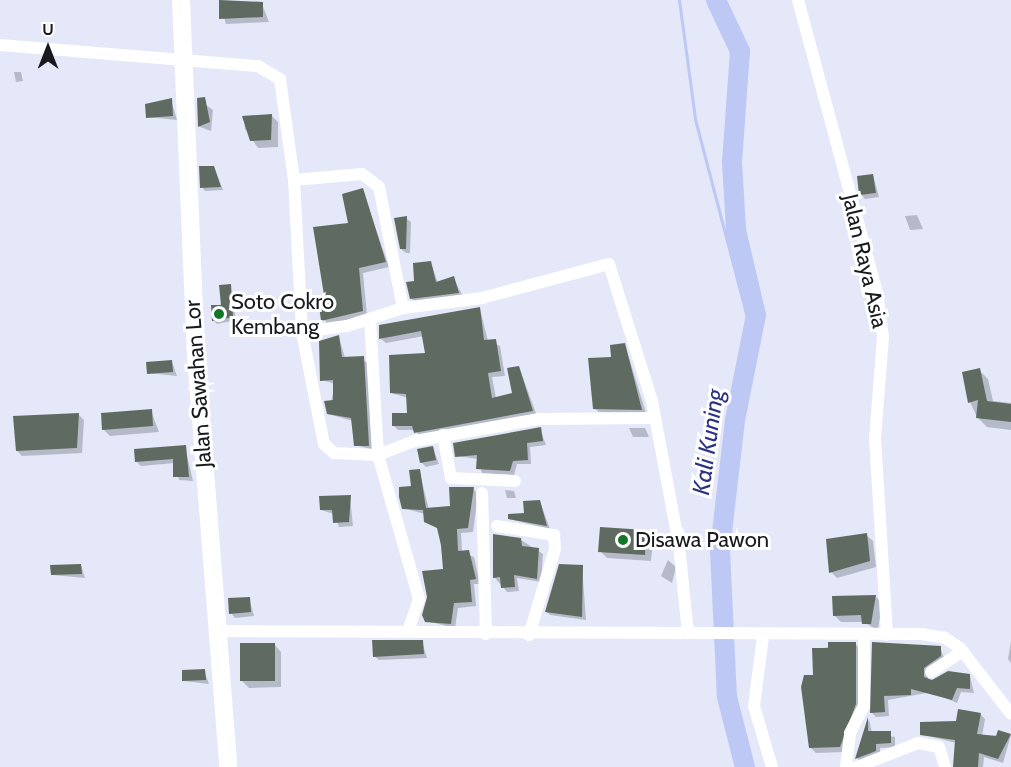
<!DOCTYPE html>
<style>
body{margin:0}
#map{position:relative;width:1011px;height:767px;overflow:hidden;background:#e4e8f9;font-family:Cabin,sans-serif}
div>[style]{position:absolute}
.shadow>*{inset:0;background:#0003}
.stream>*{height:3px;margin:-1.5px;padding:0 1.5px;transform-origin:1.5px;border-radius:1.5px;background:#bdc8f5}
.river>*{height:20px;margin:-10px;padding:0 10px;transform-origin:10px;border-radius:10px;background:#bdc8f5}
.building>*{inset:0;background:#5f6b60}
.street>*{height:12px;margin:-6px;padding:0 6px;transform-origin:6px;border-radius:6px;background:#fff}
.secondary>*{height:18px;margin:-9px;padding:0 9px;transform-origin:9px;border-radius:9px;background:#fff}
.dots>*{width:16px;height:16px;translate:-50% -50%;box-sizing:border-box;border:3px solid #fff;border-radius:50%}
span{translate:-50% -50%;white-space:nowrap;text-align:center;line-height:1.15;-webkit-text-stroke:6px #fff;paint-order:stroke}
.street-label{font-size:22px;color:#181a1f}
.poi-label{font-size:22px;color:#181a1f}
.left{translate:0 -50%;text-align:left}
.water-label{font-size:24px;color:#2b3183;font-style:italic}
.north{position:absolute;left:18px;top:18px;width:60px;height:60px;-webkit-text-stroke:4px #fff;paint-order:stroke;rotate:0deg;font-size:16px;font-weight:700;line-height:24px;text-align:center;color:#181a1f}
.north::after{content:'';display:block;margin:auto;width:21px;height:27px;background:#181a1f;clip-path:polygon(50% 0,100% 100%,50% 72%,0 100%)}
</style>
<div id="map">
<div class="shadow">
<div style="clip-path:polygon(219px 0,262px 4px,269px 22px,226px 24px)"></div>
<div style="clip-path:polygon(14px 72px,21px 72px,23px 81px,16px 82px)"></div>
<div style="clip-path:polygon(171px 100px,177px 120px,147px 117px,146px 105px)"></div>
<div style="clip-path:polygon(199px 100px,213px 110px,211px 131px,200px 127px)"></div>
<div style="clip-path:polygon(271px 115px,278px 122px,278px 147px,258px 148px,245px 129px,244px 117px)"></div>
<div style="clip-path:polygon(214px 167px,223px 190px,205px 191px,202px 187px)"></div>
<div style="clip-path:polygon(873px 175px,879px 197px,865px 199px,861px 194px)"></div>
<div style="clip-path:polygon(362px 189px,389px 267px,363px 273px,367px 315px,327px 325px,321px 309px,310px 302px,325px 296px)"></div>
<div style="clip-path:polygon(917px 215px,923px 229px,910px 230px,905px 216px)"></div>
<div style="clip-path:polygon(406px 218px,411px 222px,410px 253px,406px 253px,401px 249px)"></div>
<div style="clip-path:polygon(431px 263px,438px 283px,453px 278px,463px 296px,415px 302px,411px 298px)"></div>
<div style="clip-path:polygon(230px 285px,236px 320px,217px 324px,213px 320px)"></div>
<div style="clip-path:polygon(480px 309px,488px 341px,500px 346px,505px 376px,492px 377px,496px 398px,513px 394px,519px 367px,537px 416px,421px 437px,415px 430px,398px 430px,393px 425px,408px 415px,408px 398px,391px 393px,427px 354px,424px 336px,386px 343px,381px 339px)"></div>
<div style="clip-path:polygon(339px 337px,345px 358px,368px 362px,373px 450px,356px 445px,353px 421px,328px 414px,335px 384px,322px 380px)"></div>
<div style="clip-path:polygon(625px 345px,646px 413px,599px 412px,594px 408px)"></div>
<div style="clip-path:polygon(172px 362px,177px 376px,148px 373px)"></div>
<div style="clip-path:polygon(979px 370px,988px 379px,993px 401px,1011px 403px,1011px 430px,987px 427px,977px 417px,970px 402px)"></div>
<div style="clip-path:polygon(151px 411px,159px 432px,110px 436px,103px 429px)"></div>
<div style="clip-path:polygon(78px 414px,84px 420px,82px 453px,22px 456px,17px 451px)"></div>
<div style="clip-path:polygon(629px 428px,645px 428px,649px 437px,633px 437px)"></div>
<div style="clip-path:polygon(540px 429px,546px 445px,530px 447px,531px 464px,517px 464px,514px 475px,482px 473px,478px 459px,457px 456px)"></div>
<div style="clip-path:polygon(185px 447px,193px 481px,179px 480px,175px 463px,141px 466px,136px 461px)"></div>
<div style="clip-path:polygon(433px 448px,439px 464px,426px 467px,421px 462px)"></div>
<div style="clip-path:polygon(419px 470px,429px 510px,452px 507px,473px 489px,478px 494px,473px 532px,461px 533px,462px 552px,474px 557px,480px 584px,474px 584px,476px 606px,458px 608px,455px 628px,426px 621px,444px 570px,439px 530px,425px 514px,403px 508px)"></div>
<div style="clip-path:polygon(505px 490px,514px 491px,516px 498px,507px 498px)"></div>
<div style="clip-path:polygon(350px 497px,353px 526px,339px 527px,334px 514px,321px 510px)"></div>
<div style="clip-path:polygon(540px 502px,550px 529px,509px 519px,526px 515px)"></div>
<div style="clip-path:polygon(646px 531px,653px 539px,651px 561px,607px 558px,600px 551px)"></div>
<div style="clip-path:polygon(866px 535px,873px 541px,876px 567px,837px 578px,831px 572px)"></div>
<div style="clip-path:polygon(521px 540px,543px 554px,541px 582px,517px 578px,519px 591px,507px 592px,494px 577px)"></div>
<div style="clip-path:polygon(668px 560px,676px 567px,672px 583px,661px 576px)"></div>
<div style="clip-path:polygon(81px 565px,85px 578px,52px 575px)"></div>
<div style="clip-path:polygon(582px 566px,586px 620px,550px 615px,546px 611px)"></div>
<div style="clip-path:polygon(875px 596px,882px 603px,878px 630px,863px 622px,841px 622px,834px 615px)"></div>
<div style="clip-path:polygon(249px 598px,254px 616px,235px 618px,231px 613px)"></div>
<div style="clip-path:polygon(1011px 641px,1011px 663px,1008px 659px)"></div>
<div style="clip-path:polygon(422px 642px,427px 658px,379px 660px,374px 656px)"></div>
<div style="clip-path:polygon(274px 644px,281px 652px,281px 687px,249px 688px,241px 680px)"></div>
<div style="clip-path:polygon(855px 644px,861px 649px,861px 710px,845px 752px,816px 753px,810px 747px,814px 649px)"></div>
<div style="clip-path:polygon(874px 644px,940px 647px,945px 660px,928px 673px,928px 680px,970px 676px,974px 693px,961px 692px,957px 703px,932px 692px,888px 700px,889px 716px,876px 717px,871px 712px)"></div>
<div style="clip-path:polygon(204px 670px,209px 684px,184px 681px)"></div>
<div style="clip-path:polygon(980px 714px,985px 719px,982px 736px,1011px 735px,1003px 763px,984px 757px,983px 767px,954px 767px,956px 743px,921px 734px)"></div>
<div style="clip-path:polygon(869px 719px,872px 733px,895px 737px,895px 747px,880px 748px,880px 755px,861px 762px,857px 758px)"></div>
</div>
<div class="stream">
<div style="left:679px;top:0;width:120px;rotate:82.3deg"></div>
<div style="left:695px;top:119px;width:213px;rotate:75.3deg"></div>
</div>
<div class="river">
<div style="left:716px;top:0;width:56px;rotate:64.8deg"></div>
<div style="left:740px;top:51px;width:111px;rotate:94.1deg"></div>
<div style="left:732px;top:162px;width:68px;rotate:86.6deg"></div>
<div style="left:736px;top:230px;width:87px;rotate:76.8deg"></div>
<div style="left:756px;top:315px;width:107px;rotate:101.3deg"></div>
<div style="left:735px;top:420px;width:131px;rotate:96.6deg"></div>
<div style="left:720px;top:550px;width:147px;rotate:87.3deg"></div>
<div style="left:727px;top:697px;width:72px;rotate:75.6deg"></div>
</div>
<div class="building">
<div style="clip-path:polygon(219px 0,263px 2px,263px 17px,219px 19px)"></div>
<div style="clip-path:polygon(205px 97px,210px 122px,198px 127px,197px 98px)"></div>
<div style="clip-path:polygon(172px 98px,173px 116px,146px 118px,145px 104px)"></div>
<div style="clip-path:polygon(272px 114px,271px 140px,250px 141px,242px 116px)"></div>
<div style="clip-path:polygon(199px 166px,214px 166px,221px 187px,200px 188px)"></div>
<div style="clip-path:polygon(873px 174px,876px 193px,859px 195px,857px 176px)"></div>
<div style="clip-path:polygon(363px 188px,386px 262px,359px 268px,363px 311px,321px 321px,319px 305px,309px 303px,308px 297px,324px 295px,313px 227px,348px 223px,342px 194px)"></div>
<div style="clip-path:polygon(407px 216px,406px 249px,400px 249px,394px 218px)"></div>
<div style="clip-path:polygon(431px 261px,436px 282px,454px 276px,459px 293px,410px 299px,406px 282px,414px 281px,413px 263px)"></div>
<div style="clip-path:polygon(231px 284px,233px 317px,212px 321px,211px 305px,221px 305px,219px 285px)"></div>
<div style="clip-path:polygon(480px 307px,484px 340px,496px 339px,501px 371px,488px 373px,492px 398px,512px 393px,507px 368px,519px 366px,533px 411px,414px 433px,412px 426px,392px 426px,392px 413px,407px 413px,406px 394px,390px 393px,389px 355px,425px 353px,421px 331px,379px 339px,379px 325px)"></div>
<div style="clip-path:polygon(339px 335px,342px 357px,364px 356px,369px 446px,354px 446px,351px 418px,327px 414px,324px 401px,333px 400px,333px 380px,320px 381px,319px 341px)"></div>
<div style="clip-path:polygon(625px 343px,642px 410px,593px 409px,588px 358px,611px 357px,610px 345px)"></div>
<div style="clip-path:polygon(172px 360px,173px 372px,147px 374px,146px 362px)"></div>
<div style="clip-path:polygon(980px 368px,987px 401px,1011px 404px,1011px 422px,976px 418px,978px 400px,968px 403px,962px 372px)"></div>
<div style="clip-path:polygon(152px 409px,153px 426px,102px 430px,101px 413px)"></div>
<div style="clip-path:polygon(79px 413px,77px 448px,16px 451px,13px 416px)"></div>
<div style="clip-path:polygon(541px 427px,543px 441px,527px 443px,528px 460px,513px 461px,510px 471px,476px 469px,477px 455px,455px 457px,453px 443px)"></div>
<div style="clip-path:polygon(186px 445px,189px 477px,173px 477px,173px 459px,135px 462px,134px 449px)"></div>
<div style="clip-path:polygon(433px 446px,436px 460px,420px 463px,417px 449px)"></div>
<div style="clip-path:polygon(420px 469px,426px 508px,450px 506px,449px 487px,474px 487px,468px 528px,457px 529px,458px 551px,469px 550px,476px 579px,470px 580px,472px 602px,454px 603px,451px 624px,425px 622px,422px 615px,427px 597px,422px 571px,443px 569px,441px 545px,437px 528px,424px 522px,423px 510px,402px 509px,399px 497px,399px 487px,411px 486px,409px 470px)"></div>
<div style="clip-path:polygon(351px 495px,349px 522px,333px 523px,332px 510px,320px 510px,319px 496px)"></div>
<div style="clip-path:polygon(540px 500px,547px 526px,508px 519px,508px 514px,524px 513px,523px 501px)"></div>
<div style="clip-path:polygon(600px 527px,646px 530px,645px 555px,598px 552px)"></div>
<div style="clip-path:polygon(867px 533px,870px 561px,829px 573px,826px 539px)"></div>
<div style="clip-path:polygon(493px 534px,521px 538px,522px 546px,539px 548px,537px 579px,514px 575px,515px 587px,501px 588px,500px 577px,493px 578px)"></div>
<div style="clip-path:polygon(81px 564px,82px 574px,51px 575px,50px 565px)"></div>
<div style="clip-path:polygon(559px 564px,583px 565px,582px 617px,545px 612px)"></div>
<div style="clip-path:polygon(876px 595px,871px 624px,862px 624px,861px 615px,833px 616px,832px 596px)"></div>
<div style="clip-path:polygon(250px 597px,251px 612px,229px 614px,228px 598px)"></div>
<div style="clip-path:polygon(372px 640px,423px 640px,424px 654px,373px 657px)"></div>
<div style="clip-path:polygon(828px 642px,856px 642px,856px 704px,840px 747px,809px 748px,801px 687px,804px 675px,813px 675px,812px 648px,828px 648px)"></div>
<div style="clip-path:polygon(872px 642px,941px 646px,941px 656px,924px 668px,924px 677px,932px 680px,948px 671px,970px 674px,970px 689px,957px 688px,952px 700px,911px 689px,911px 695px,884px 696px,885px 712px,870px 713px)"></div>
<div style="clip-path:polygon(240px 643px,275px 643px,275px 681px,240px 681px)"></div>
<div style="clip-path:polygon(205px 669px,206px 680px,182px 681px,182px 670px)"></div>
<div style="clip-path:polygon(958px 709px,981px 713px,977px 734px,996px 736px,998px 730px,1011px 734px,998px 759px,979px 753px,978px 767px,953px 767px,955px 740px,920px 735px,920px 722px,956px 721px)"></div>
<div style="clip-path:polygon(868px 717px,868px 731px,891px 731px,891px 743px,876px 744px,876px 751px,855px 759px)"></div>
</div>
<div class="street">
<div style="left:798px;top:0;width:303px;rotate:74.9deg"></div>
<div style="left:877px;top:293px;width:44px;rotate:82.2deg"></div>
<div style="left:883px;top:337px;width:101px;rotate:94.5deg"></div>
<div style="left:875px;top:438px;width:197px;rotate:86.5deg"></div>
<div style="left:0;top:45px;width:259px;rotate:4.7deg"></div>
<div style="left:258px;top:66px;width:26px;rotate:31deg"></div>
<div style="left:280px;top:79px;width:102px;rotate:82.1deg"></div>
<div style="left:294px;top:180px;width:152px;rotate:87deg"></div>
<div style="left:302px;top:332px;width:114px;rotate:78.9deg"></div>
<div style="left:324px;top:444px;width:13px;rotate:42deg"></div>
<div style="left:334px;top:453px;width:44px;rotate:2.6deg"></div>
<div style="left:378px;top:455px;width:150px;rotate:74.1deg"></div>
<div style="left:419px;top:599px;width:34px;rotate:109deg"></div>
<div style="left:294px;top:180px;width:68px;rotate:-5deg"></div>
<div style="left:362px;top:174px;width:21px;rotate:37deg"></div>
<div style="left:379px;top:187px;width:123px;rotate:78.8deg"></div>
<div style="left:370px;top:319px;width:136px;rotate:86.6deg"></div>
<div style="left:378px;top:455px;width:40px;rotate:-21deg"></div>
<div style="left:415px;top:441px;width:125px;rotate:-10.1deg"></div>
<div style="left:538px;top:419px;width:117px;rotate:-0.5deg"></div>
<div style="left:302px;top:332px;width:45px;rotate:-7.6deg"></div>
<div style="left:347px;top:326px;width:59px;rotate:-17.8deg"></div>
<div style="left:403px;top:308px;width:80px;rotate:-7.2deg"></div>
<div style="left:482px;top:298px;width:131px;rotate:-15deg"></div>
<div style="left:609px;top:264px;width:144px;rotate:72.6deg"></div>
<div style="left:652px;top:401px;width:147px;rotate:79.4deg"></div>
<div style="left:679px;top:545px;width:89px;rotate:84.2deg"></div>
<div style="left:443px;top:435px;width:44px;rotate:79.5deg"></div>
<div style="left:451px;top:478px;width:64px;rotate:2.7deg"></div>
<div style="left:482px;top:493px;width:141px;rotate:88.4deg"></div>
<div style="left:497px;top:526px;width:58px;rotate:9deg"></div>
<div style="left:554px;top:535px;width:14px;rotate:86deg"></div>
<div style="left:555px;top:549px;width:90px;rotate:106.8deg"></div>
<div style="left:215px;top:631px;width:706px;rotate:0.24deg"></div>
<div style="left:921px;top:634px;width:24px;rotate:9deg"></div>
<div style="left:945px;top:638px;width:18px;rotate:34deg"></div>
<div style="left:960px;top:648px;width:83px;rotate:52.3deg"></div>
<div style="left:763px;top:636px;width:71px;rotate:97.3deg"></div>
<div style="left:754px;top:706px;width:64px;rotate:73.6deg"></div>
<div style="left:931px;top:672px;width:38px;rotate:-33deg"></div>
<div style="left:846px;top:767px;width:34px;rotate:-83deg"></div>
<div style="left:850px;top:733px;width:30px;rotate:-63deg"></div>
<div style="left:864px;top:706px;width:71px;rotate:-90deg"></div>
<div style="left:857px;top:767px;width:66px;rotate:-21.5deg"></div>
<div style="left:918px;top:743px;width:21px;rotate:11deg"></div>
<div style="left:939px;top:747px;width:21px;rotate:73deg"></div>
</div>
<div class="secondary">
<div style="left:181px;top:0;width:356px;rotate:87.6deg"></div>
<div style="left:196px;top:356px;width:412px;rotate:85.5deg"></div>
</div>
<div class="dots">
<div style="left:219px;top:314px;background:#117627"></div>
<div style="left:623px;top:540px;background:#117627"></div>
</div>
<div class="street-label">
<span style="left:865px;top:261px;rotate:77deg">Jalan Raya Asia</span>
<span style="left:198px;top:384px;rotate:-94deg">Jalan Sawahan Lor</span>
</div>
<div class="poi-label">
<span class="left" style="left:231px;top:314px">Soto Cokro<br>Kembang</span>
<span class="left" style="left:635px;top:540px">Disawa Pawon</span>
</div>
<div class="water-label">
<span style="left:708px;top:442px;rotate:-82deg">Kali Kuning</span>
</div>
<div class="north">U</div>
</div>
